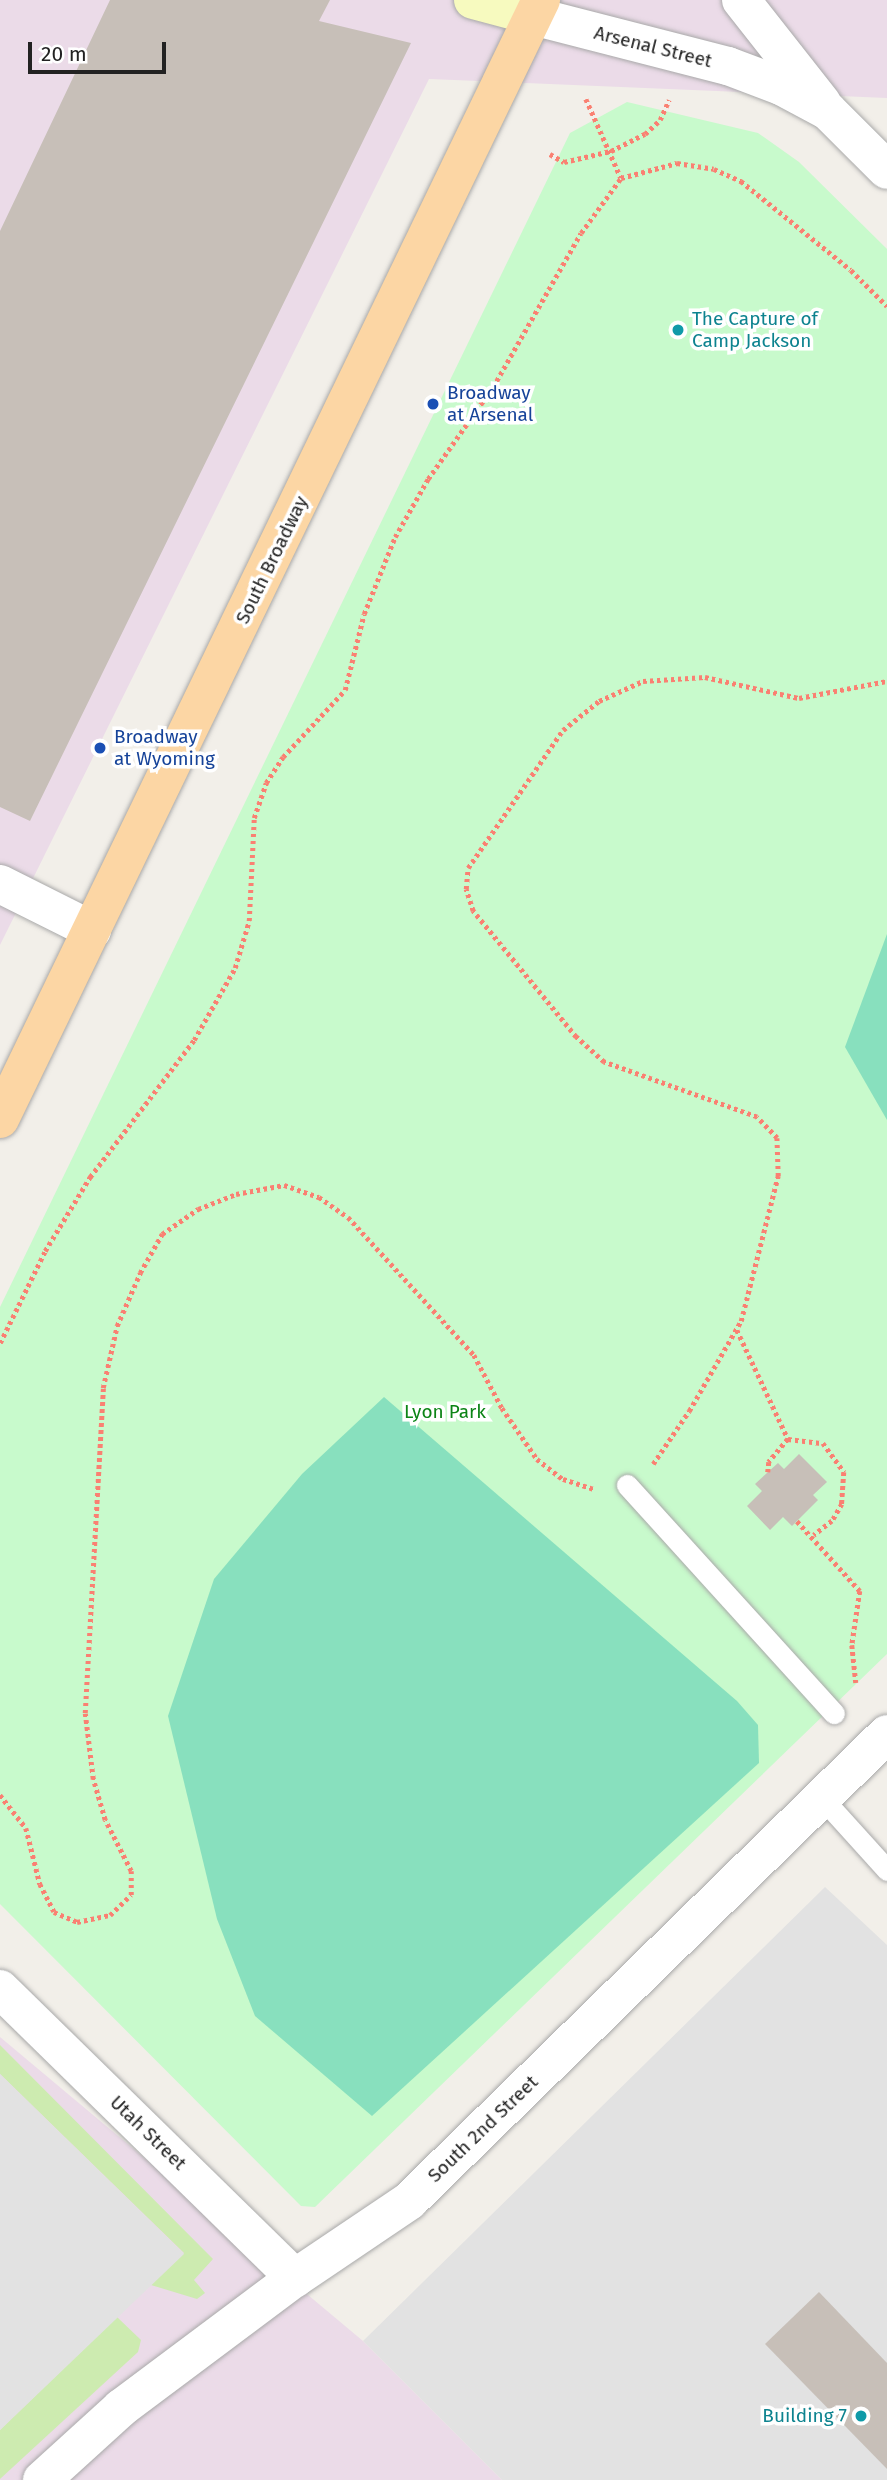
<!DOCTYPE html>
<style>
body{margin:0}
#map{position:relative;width:887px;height:2480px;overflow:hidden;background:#f2efe9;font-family:"Fira Sans",sans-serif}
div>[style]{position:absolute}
.industrial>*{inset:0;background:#ebdbe8}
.grass>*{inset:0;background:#cdebb0}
.park>*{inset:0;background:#c8facc}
.pitch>*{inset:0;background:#88e0be}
.parking>*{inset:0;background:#e2e2e2}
.building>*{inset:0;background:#c7bfb8}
.path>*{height:4.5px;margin-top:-2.25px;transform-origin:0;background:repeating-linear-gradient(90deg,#fa8072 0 3.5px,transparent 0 7px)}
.roads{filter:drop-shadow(0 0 2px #a9a9a9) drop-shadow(0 0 2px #a9a9a9)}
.lane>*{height:21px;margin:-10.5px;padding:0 10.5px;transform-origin:10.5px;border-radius:10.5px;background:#fff}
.street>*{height:38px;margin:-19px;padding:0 19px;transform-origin:19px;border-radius:19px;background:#fff}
.secondary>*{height:38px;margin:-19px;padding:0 19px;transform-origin:19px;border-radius:19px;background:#f7fabf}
.primary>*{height:38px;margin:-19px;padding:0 19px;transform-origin:19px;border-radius:19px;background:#fcd6a4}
.dots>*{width:19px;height:19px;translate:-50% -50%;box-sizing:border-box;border:4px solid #fff;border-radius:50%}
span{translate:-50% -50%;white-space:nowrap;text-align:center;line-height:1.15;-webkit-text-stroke:7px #fff;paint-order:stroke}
.street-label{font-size:19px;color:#222}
.culture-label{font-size:19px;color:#0d838f}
.left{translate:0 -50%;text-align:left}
.right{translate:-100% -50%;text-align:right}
.transit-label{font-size:19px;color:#164399}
.park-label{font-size:19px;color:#0c8416}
.scale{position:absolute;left:28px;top:42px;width:138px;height:32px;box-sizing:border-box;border:4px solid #222;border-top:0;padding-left:9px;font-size:21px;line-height:24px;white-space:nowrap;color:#222;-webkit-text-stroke:5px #fff;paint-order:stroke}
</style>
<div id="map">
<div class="industrial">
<div style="clip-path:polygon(0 0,887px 0,887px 98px,429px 79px,0 945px)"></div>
<div style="clip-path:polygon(0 2037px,363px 2341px,502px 2480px,0 2480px)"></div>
</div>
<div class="grass">
<div style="clip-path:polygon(0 2045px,213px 2259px,194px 2280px,205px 2293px,197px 2299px,151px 2285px,184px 2253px,0 2074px)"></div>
<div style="clip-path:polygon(117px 2317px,141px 2340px,138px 2352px,0 2479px,0 2430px)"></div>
</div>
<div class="park">
<div style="clip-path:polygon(627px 102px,758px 133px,799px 162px,887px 249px,887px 1654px,315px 2207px,301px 2206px,0 1904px,0 1307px,570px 133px)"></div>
</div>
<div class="pitch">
<div style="clip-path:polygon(887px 934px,887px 1120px,845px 1047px)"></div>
<div style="clip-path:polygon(384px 1397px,737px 1701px,758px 1725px,759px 1763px,372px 2116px,255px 2016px,217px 1919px,168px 1716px,214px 1579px,302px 1474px)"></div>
</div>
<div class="parking">
<div style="clip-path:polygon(825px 1887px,887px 1945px,887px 2480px,502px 2480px,363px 2341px)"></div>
<div style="clip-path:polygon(0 2074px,184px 2254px,0 2430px)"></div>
</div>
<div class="building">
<div style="clip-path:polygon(110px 0,330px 0,319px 21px,411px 43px,30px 821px,0 807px,0 231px)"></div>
<div style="clip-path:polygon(799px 1454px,827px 1482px,813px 1495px,818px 1500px,792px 1526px,783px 1517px,770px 1530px,747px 1506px,762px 1491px,755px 1484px,768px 1472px,778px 1463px,784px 1469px)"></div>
<div style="clip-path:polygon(819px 2292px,887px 2363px,887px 2469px,765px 2344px)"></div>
</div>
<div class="path">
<div style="left:586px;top:99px;width:86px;rotate:66.1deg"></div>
<div style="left:550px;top:154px;width:16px;rotate:30deg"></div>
<div style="left:564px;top:162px;width:48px;rotate:-13.2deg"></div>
<div style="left:611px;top:151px;width:38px;rotate:-27deg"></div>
<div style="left:645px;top:134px;width:21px;rotate:-43deg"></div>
<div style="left:660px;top:120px;width:22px;rotate:-66deg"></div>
<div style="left:737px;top:1330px;width:120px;rotate:64.9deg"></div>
<div style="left:788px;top:1439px;width:30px;rotate:130deg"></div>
<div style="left:769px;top:1462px;width:10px;rotate:96deg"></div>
<div style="left:0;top:1343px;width:102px;rotate:-63.9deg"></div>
<div style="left:45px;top:1251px;width:87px;rotate:-58.7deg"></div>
<div style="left:90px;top:1177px;width:172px;rotate:-52.8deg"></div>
<div style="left:194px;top:1040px;width:83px;rotate:-60.3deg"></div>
<div style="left:235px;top:968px;width:49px;rotate:-73.4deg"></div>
<div style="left:249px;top:921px;width:103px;rotate:-87.2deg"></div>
<div style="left:254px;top:818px;width:37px;rotate:-71deg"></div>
<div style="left:266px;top:783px;width:31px;rotate:-57deg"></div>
<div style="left:283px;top:757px;width:91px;rotate:-47.2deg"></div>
<div style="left:345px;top:690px;width:78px;rotate:-76deg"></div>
<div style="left:364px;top:614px;width:83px;rotate:-68.1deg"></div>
<div style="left:395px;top:537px;width:67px;rotate:-60.4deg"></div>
<div style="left:428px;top:479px;width:113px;rotate:-54.8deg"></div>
<div style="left:493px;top:387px;width:177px;rotate:-60.3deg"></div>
<div style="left:581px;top:233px;width:68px;rotate:-54deg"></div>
<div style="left:621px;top:178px;width:58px;rotate:-15deg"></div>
<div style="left:677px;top:163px;width:37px;rotate:9deg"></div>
<div style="left:714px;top:169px;width:30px;rotate:24deg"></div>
<div style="left:741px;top:181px;width:141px;rotate:39deg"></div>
<div style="left:851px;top:270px;width:51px;rotate:45deg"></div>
<div style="left:788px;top:1439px;width:35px;rotate:7deg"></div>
<div style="left:823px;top:1443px;width:36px;rotate:54deg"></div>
<div style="left:844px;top:1472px;width:32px;rotate:94deg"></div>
<div style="left:842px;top:1504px;width:20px;rotate:120deg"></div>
<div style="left:832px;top:1521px;width:23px;rotate:142deg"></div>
<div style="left:653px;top:1464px;width:64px;rotate:-55.8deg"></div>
<div style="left:689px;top:1411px;width:104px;rotate:-60deg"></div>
<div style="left:741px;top:1321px;width:150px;rotate:-75.7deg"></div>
<div style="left:778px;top:1176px;width:38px;rotate:-92deg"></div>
<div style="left:777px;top:1138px;width:29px;rotate:-134deg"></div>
<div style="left:757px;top:1117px;width:163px;rotate:-160.2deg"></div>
<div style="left:604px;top:1062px;width:38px;rotate:-138deg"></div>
<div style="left:576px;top:1037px;width:163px;rotate:-129.3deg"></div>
<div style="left:473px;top:911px;width:23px;rotate:-108deg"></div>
<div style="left:466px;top:889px;width:21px;rotate:-85deg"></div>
<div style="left:468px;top:868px;width:168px;rotate:-55.5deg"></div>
<div style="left:563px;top:730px;width:46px;rotate:-38.9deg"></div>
<div style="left:599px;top:701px;width:48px;rotate:-24.4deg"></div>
<div style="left:643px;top:681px;width:62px;rotate:-3.7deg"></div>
<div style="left:705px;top:677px;width:96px;rotate:12.6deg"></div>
<div style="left:799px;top:698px;width:90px;rotate:-10.9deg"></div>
<div style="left:797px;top:1521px;width:94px;rotate:48deg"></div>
<div style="left:860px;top:1591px;width:55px;rotate:98.4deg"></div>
<div style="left:852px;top:1645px;width:38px;rotate:84deg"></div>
<div style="left:0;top:1795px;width:42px;rotate:51.8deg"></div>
<div style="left:26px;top:1828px;width:58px;rotate:76deg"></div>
<div style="left:40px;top:1884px;width:31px;rotate:63deg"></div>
<div style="left:54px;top:1912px;width:25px;rotate:23deg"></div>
<div style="left:77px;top:1922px;width:34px;rotate:-12deg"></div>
<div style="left:110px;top:1915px;width:29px;rotate:-44deg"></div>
<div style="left:131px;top:1895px;width:24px;rotate:-90deg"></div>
<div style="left:131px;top:1871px;width:57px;rotate:-117deg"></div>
<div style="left:105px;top:1820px;width:43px;rotate:-106.3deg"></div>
<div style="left:93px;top:1779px;width:66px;rotate:-96.9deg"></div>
<div style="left:85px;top:1713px;width:325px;rotate:-86.8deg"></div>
<div style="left:103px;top:1388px;width:64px;rotate:-77.3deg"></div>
<div style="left:117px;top:1326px;width:58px;rotate:-66.5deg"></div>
<div style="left:140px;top:1273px;width:45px;rotate:-60.6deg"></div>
<div style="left:162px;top:1234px;width:44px;rotate:-34.8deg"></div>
<div style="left:198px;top:1209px;width:41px;rotate:-21.5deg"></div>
<div style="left:236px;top:1194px;width:49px;rotate:-10.6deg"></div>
<div style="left:284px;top:1185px;width:37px;rotate:19deg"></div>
<div style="left:319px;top:1197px;width:35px;rotate:35deg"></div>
<div style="left:348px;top:1217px;width:187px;rotate:47.6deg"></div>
<div style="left:474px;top:1355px;width:60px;rotate:62.2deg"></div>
<div style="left:502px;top:1408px;width:62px;rotate:55.5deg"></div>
<div style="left:537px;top:1459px;width:33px;rotate:38deg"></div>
<div style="left:563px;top:1479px;width:32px;rotate:18deg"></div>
</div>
<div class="roads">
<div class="lane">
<div style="left:627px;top:1485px;width:308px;rotate:47.8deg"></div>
<div style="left:822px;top:1798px;width:97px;rotate:47.9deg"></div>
</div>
<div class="street">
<div style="left:741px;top:0;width:131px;rotate:51.8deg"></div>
<div style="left:533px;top:16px;width:201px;rotate:14.4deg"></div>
<div style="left:728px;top:66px;width:57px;rotate:20.7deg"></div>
<div style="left:781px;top:86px;width:53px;rotate:28deg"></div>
<div style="left:828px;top:111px;width:83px;rotate:45deg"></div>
<div style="left:0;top:884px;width:103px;rotate:26.6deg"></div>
<div style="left:0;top:1989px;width:413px;rotate:44.4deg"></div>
<div style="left:42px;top:2480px;width:107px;rotate:-42.3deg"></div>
<div style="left:121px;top:2408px;width:217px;rotate:-36.8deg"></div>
<div style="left:295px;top:2278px;width:138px;rotate:-34deg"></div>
<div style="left:409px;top:2201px;width:668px;rotate:-44.33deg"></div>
</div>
<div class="secondary">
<div style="left:473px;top:0;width:62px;rotate:14.9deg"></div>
</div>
<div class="primary">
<div style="left:0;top:1119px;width:1243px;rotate:-64.2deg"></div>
</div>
</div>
<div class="dots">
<div style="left:678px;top:330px;background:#0f9aa8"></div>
<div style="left:433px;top:404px;background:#1a4fb4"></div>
<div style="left:100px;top:748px;background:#1a4fb4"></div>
<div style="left:861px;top:2416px;background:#0f9aa8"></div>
</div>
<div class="street-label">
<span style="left:653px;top:47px;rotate:14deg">Arsenal Street</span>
<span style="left:272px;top:560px;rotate:-64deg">South Broadway</span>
<span style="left:483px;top:2129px;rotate:-44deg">South 2nd Street</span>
<span style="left:148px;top:2133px;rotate:44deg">Utah Street</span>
</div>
<div class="culture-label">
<span class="left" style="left:692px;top:330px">The Capture of<br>Camp Jackson</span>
<span class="right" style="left:847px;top:2416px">Building 7</span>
</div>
<div class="transit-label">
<span class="left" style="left:447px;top:404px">Broadway<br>at Arsenal</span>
<span class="left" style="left:114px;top:748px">Broadway<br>at Wyoming</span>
</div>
<div class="park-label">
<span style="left:445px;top:1412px">Lyon Park</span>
</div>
<div class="scale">20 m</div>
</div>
